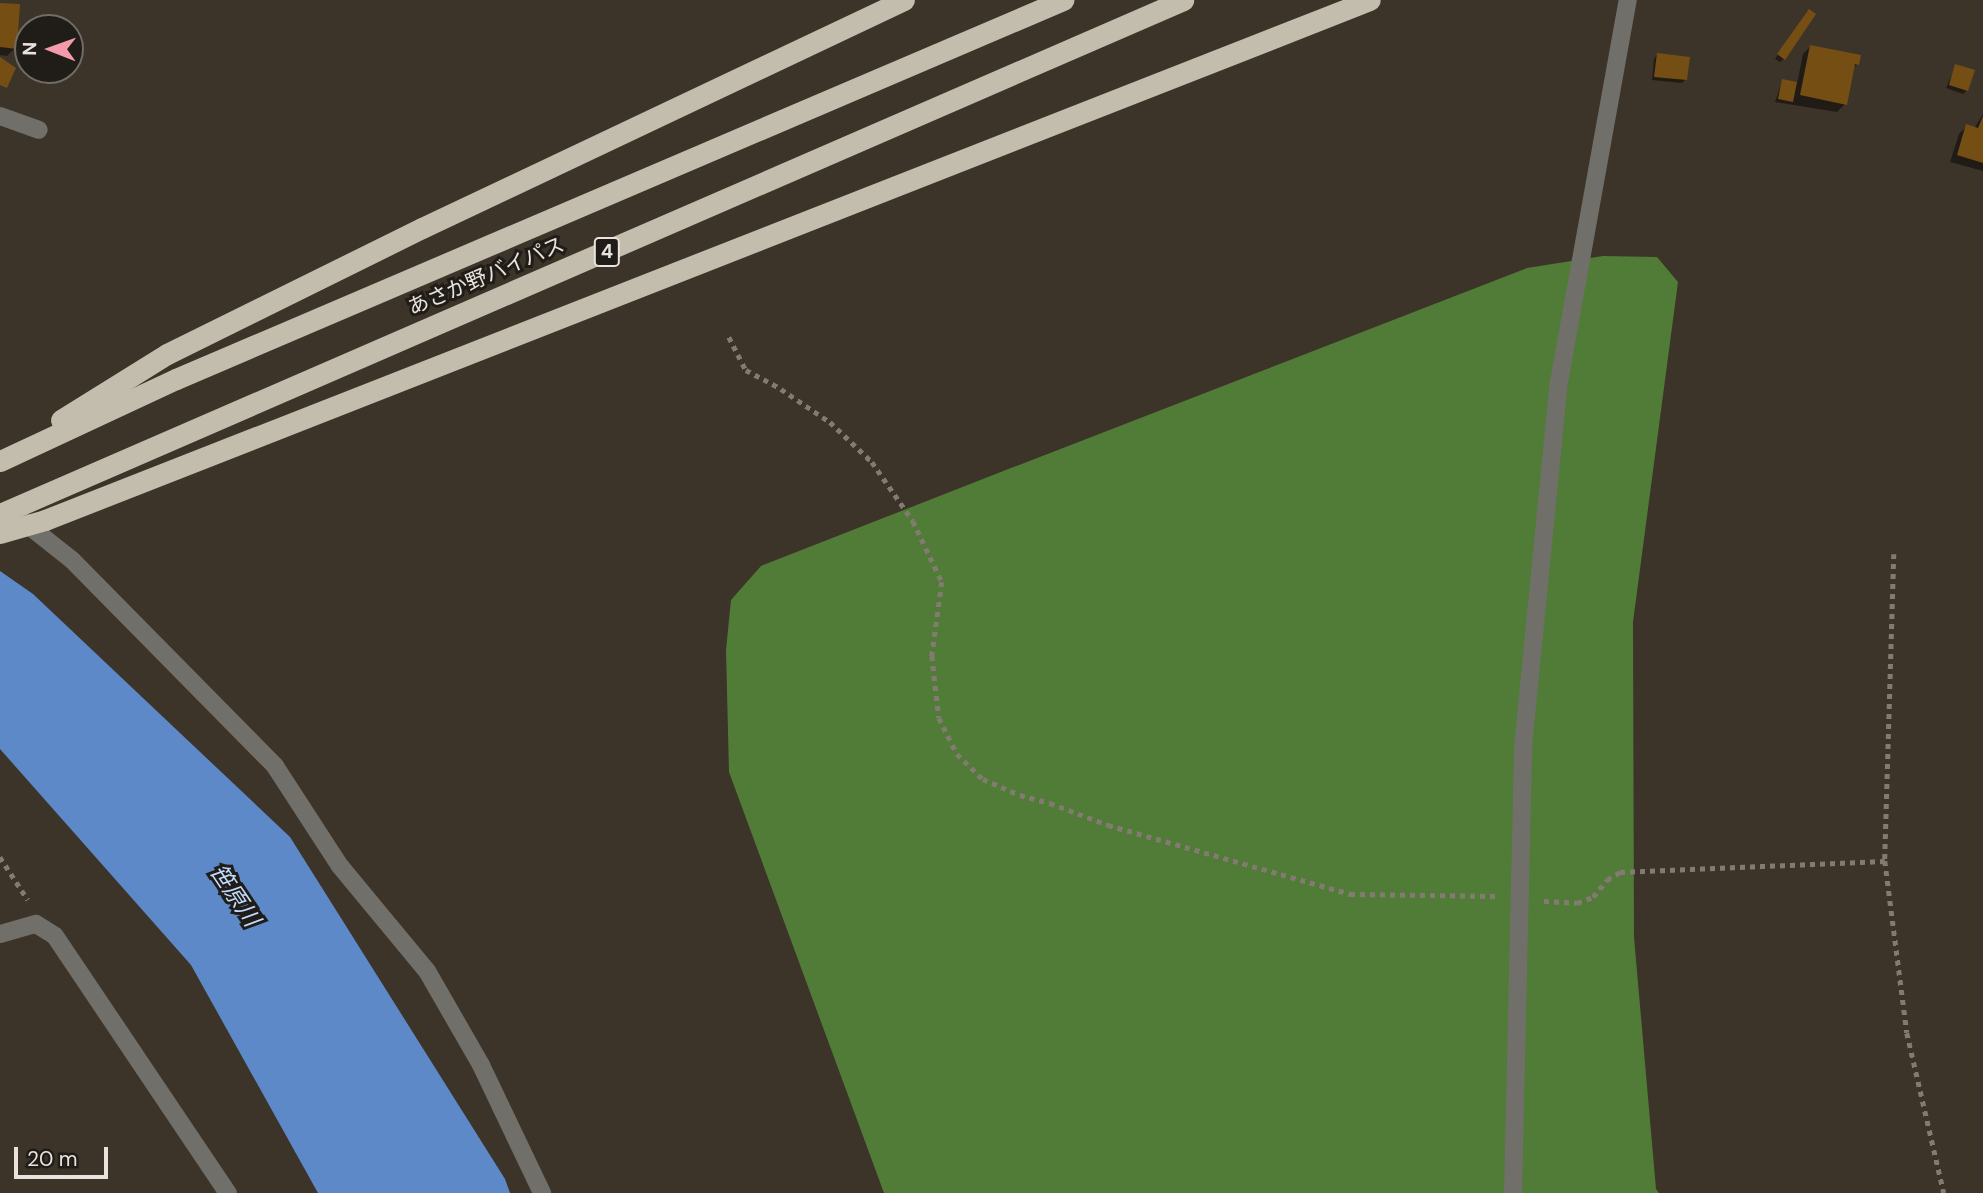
<!DOCTYPE html>
<meta charset="utf-8">
<style>
body{margin:0}
#map{position:relative;width:1983px;height:1193px;overflow:hidden;background:#3d3429;font-family:"DM Sans","Noto Sans JP",sans-serif}
div>[style]{position:absolute}
.forest>*{inset:0;background:#517c37}
.water>*{inset:0;background:#5d89c9}
.shadow>*{inset:0;background:#0007}
.building>*{inset:0;background:#754e14}
.path>*{height:4.5px;margin-top:-2.25px;transform-origin:0;background:repeating-linear-gradient(90deg,#837b72 0 5px,transparent 0 10px)}
.lane>*{height:18px;margin:-9px;padding:0 9px;transform-origin:9px;border-radius:9px;background:#716f69}
.street>*{height:18px;margin:-9px;padding:0 9px;transform-origin:9px;border-radius:9px;background:#716f69}
.highway>*{height:21px;margin:-10.5px;padding:0 10.5px;transform-origin:10.5px;border-radius:10.5px;background:#c2bdad}
span{translate:-50% -50%;white-space:nowrap;text-align:center;line-height:1.15;-webkit-text-stroke:6px #201c17;paint-order:stroke}
.shield-label span{padding:2px 5px;background:#201c17;border:2px solid;border-radius:5px;-webkit-text-stroke-width:0}
.shield-label{font-size:19px;color:#e9e3dd;font-weight:700}
.street-label{font-size:21px;color:#e9e3dd}
.water-label{font-size:23px;color:#c2dafe;font-style:italic}
.north{position:absolute;left:14px;top:14px;width:70px;height:70px;box-sizing:border-box;background:#201c17;border:2px solid #706c66;border-radius:50%;rotate:271deg;font-size:19px;font-weight:700;line-height:28px;text-align:center;color:#e9e3dd}
.north::after{content:'';display:block;margin:auto;width:24px;height:32px;background:#f39aab;clip-path:polygon(50% 0,100% 100%,50% 72%,0 100%)}
.scale{position:absolute;left:14px;top:1147px;width:94px;height:32px;box-sizing:border-box;border:4px solid #e9e3dd;border-top:0;padding-left:9px;font-size:21px;line-height:24px;white-space:nowrap;color:#e9e3dd;-webkit-text-stroke:5px #201c17;paint-order:stroke}
</style>
<div id="map">
<div class="forest">
<div style="clip-path:polygon(1603px 256px,1657px 257px,1678px 282px,1633px 622px,1634px 937px,1656px 1189px,1659px 1193px,884px 1193px,729px 772px,726px 650px,731px 600px,761px 566px,988px 477px,1527px 268px)"></div>
</div>
<div class="water">
<div style="clip-path:polygon(0 571px,33px 594px,290px 837px,505px 1179px,510px 1193px,318px 1193px,191px 965px,0 749px)"></div>
</div>
<div class="shadow">
<div style="clip-path:polygon(0 5px,15px 48px,7px 56px,0 55px)"></div>
<div style="clip-path:polygon(1805px 15px,1784px 59px,1780px 62px,1775px 59px)"></div>
<div style="clip-path:polygon(1811px 46px,1857px 64px,1852px 69px,1845px 104px,1837px 112px,1775px 102px,1782px 81px,1797px 84px,1803px 54px)"></div>
<div style="clip-path:polygon(1657px 55px,1686px 79px,1682px 83px,1652px 80px,1654px 59px)"></div>
<div style="clip-path:polygon(1956px 66px,1967px 90px,1963px 94px,1946px 88px)"></div>
<div style="clip-path:polygon(1983px 114px,1983px 171px,1950px 162px,1959px 134px,1967px 126px,1974px 129px)"></div>
</div>
<div class="building">
<div style="clip-path:polygon(0 3px,20px 4px,17px 49px,0 47px)"></div>
<div style="clip-path:polygon(1809px 9px,1816px 14px,1785px 60px,1777px 54px)"></div>
<div style="clip-path:polygon(1810px 45px,1861px 55px,1859px 65px,1855px 64px,1847px 105px,1800px 95px)"></div>
<div style="clip-path:polygon(1657px 53px,1690px 57px,1687px 80px,1654px 77px)"></div>
<div style="clip-path:polygon(0 57px,16px 68px,7px 88px,0 85px)"></div>
<div style="clip-path:polygon(1955px 64px,1975px 70px,1968px 91px,1949px 85px)"></div>
<div style="clip-path:polygon(1782px 79px,1797px 82px,1793px 102px,1778px 99px)"></div>
<div style="clip-path:polygon(1983px 116px,1983px 163px,1957px 155px,1966px 124px,1978px 128px)"></div>
</div>
<div class="path">
<div style="left:729px;top:337px;width:37px;rotate:63deg"></div>
<div style="left:746px;top:370px;width:40px;rotate:28deg"></div>
<div style="left:781px;top:389px;width:59px;rotate:34deg"></div>
<div style="left:830px;top:422px;width:58px;rotate:43.6deg"></div>
<div style="left:872px;top:462px;width:72px;rotate:55.2deg"></div>
<div style="left:913px;top:521px;width:68px;rotate:64.6deg"></div>
<div style="left:942px;top:582px;width:75px;rotate:97.7deg"></div>
<div style="left:932px;top:656px;width:62px;rotate:83.6deg"></div>
<div style="left:939px;top:718px;width:40px;rotate:63.4deg"></div>
<div style="left:957px;top:754px;width:36px;rotate:44deg"></div>
<div style="left:983px;top:779px;width:40px;rotate:23.4deg"></div>
<div style="left:1020px;top:795px;width:31px;rotate:15deg"></div>
<div style="left:1050px;top:803px;width:62px;rotate:20.8deg"></div>
<div style="left:1108px;top:825px;width:252px;rotate:15.9deg"></div>
<div style="left:1350px;top:894px;width:147px;rotate:0.8deg"></div>
<div style="left:1894px;top:554px;width:307px;rotate:91.7deg"></div>
<div style="left:1885px;top:861px;width:173px;rotate:82.7deg"></div>
<div style="left:1907px;top:1033px;width:164px;rotate:77deg"></div>
<div style="left:0;top:857px;width:51px;rotate:56.9deg"></div>
<div style="left:1544px;top:901px;width:33px;rotate:3deg"></div>
<div style="left:1577px;top:903px;width:17px;rotate:-21deg"></div>
<div style="left:1593px;top:897px;width:22px;rotate:-51deg"></div>
<div style="left:1607px;top:880px;width:15px;rotate:-32deg"></div>
<div style="left:1620px;top:872px;width:265px;rotate:-2.4deg"></div>
</div>
<div class="lane">
<div style="left:1513px;top:1193px;width:446px;rotate:-88.7deg"></div>
<div style="left:1523px;top:747px;width:367px;rotate:-84.4deg"></div>
<div style="left:1559px;top:382px;width:388px;rotate:-79.8deg"></div>
</div>
<div class="street">
<div style="left:0;top:116px;width:41px;rotate:19.7deg"></div>
<div style="left:19px;top:518px;width:68px;rotate:38.4deg"></div>
<div style="left:72px;top:560px;width:289px;rotate:45.4deg"></div>
<div style="left:275px;top:766px;width:119px;rotate:57deg"></div>
<div style="left:340px;top:866px;width:136px;rotate:50.4deg"></div>
<div style="left:427px;top:971px;width:108px;rotate:60.1deg"></div>
<div style="left:481px;top:1065px;width:142px;rotate:64.5deg"></div>
<div style="left:0;top:934px;width:37px;rotate:-16deg"></div>
<div style="left:36px;top:924px;width:22px;rotate:32deg"></div>
<div style="left:55px;top:936px;width:310px;rotate:56.1deg"></div>
</div>
<div class="highway">
<div style="left:61px;top:420px;width:125px;rotate:-31.9deg"></div>
<div style="left:167px;top:354px;width:284px;rotate:-26.3deg"></div>
<div style="left:422px;top:228px;width:533px;rotate:-25.32deg"></div>
<div style="left:0;top:461px;width:194px;rotate:-25deg"></div>
<div style="left:176px;top:379px;width:965px;rotate:-23.14deg"></div>
<div style="left:0;top:514px;width:1290px;rotate:-23.48deg"></div>
<div style="left:0;top:533px;width:47px;rotate:-16.1deg"></div>
<div style="left:45px;top:520px;width:1423px;rotate:-21.43deg"></div>
</div>
<div class="shield-label">
<span style="left:607px;top:252px">4</span>
</div>
<div class="street-label">
<span style="left:486px;top:276px;rotate:-23deg">あさか野バイパス</span>
</div>
<div class="water-label">
<span style="left:235px;top:895px;rotate:56deg">笹原川</span>
</div>
<div class="north">N</div>
<div class="scale">20 m</div>
</div>
